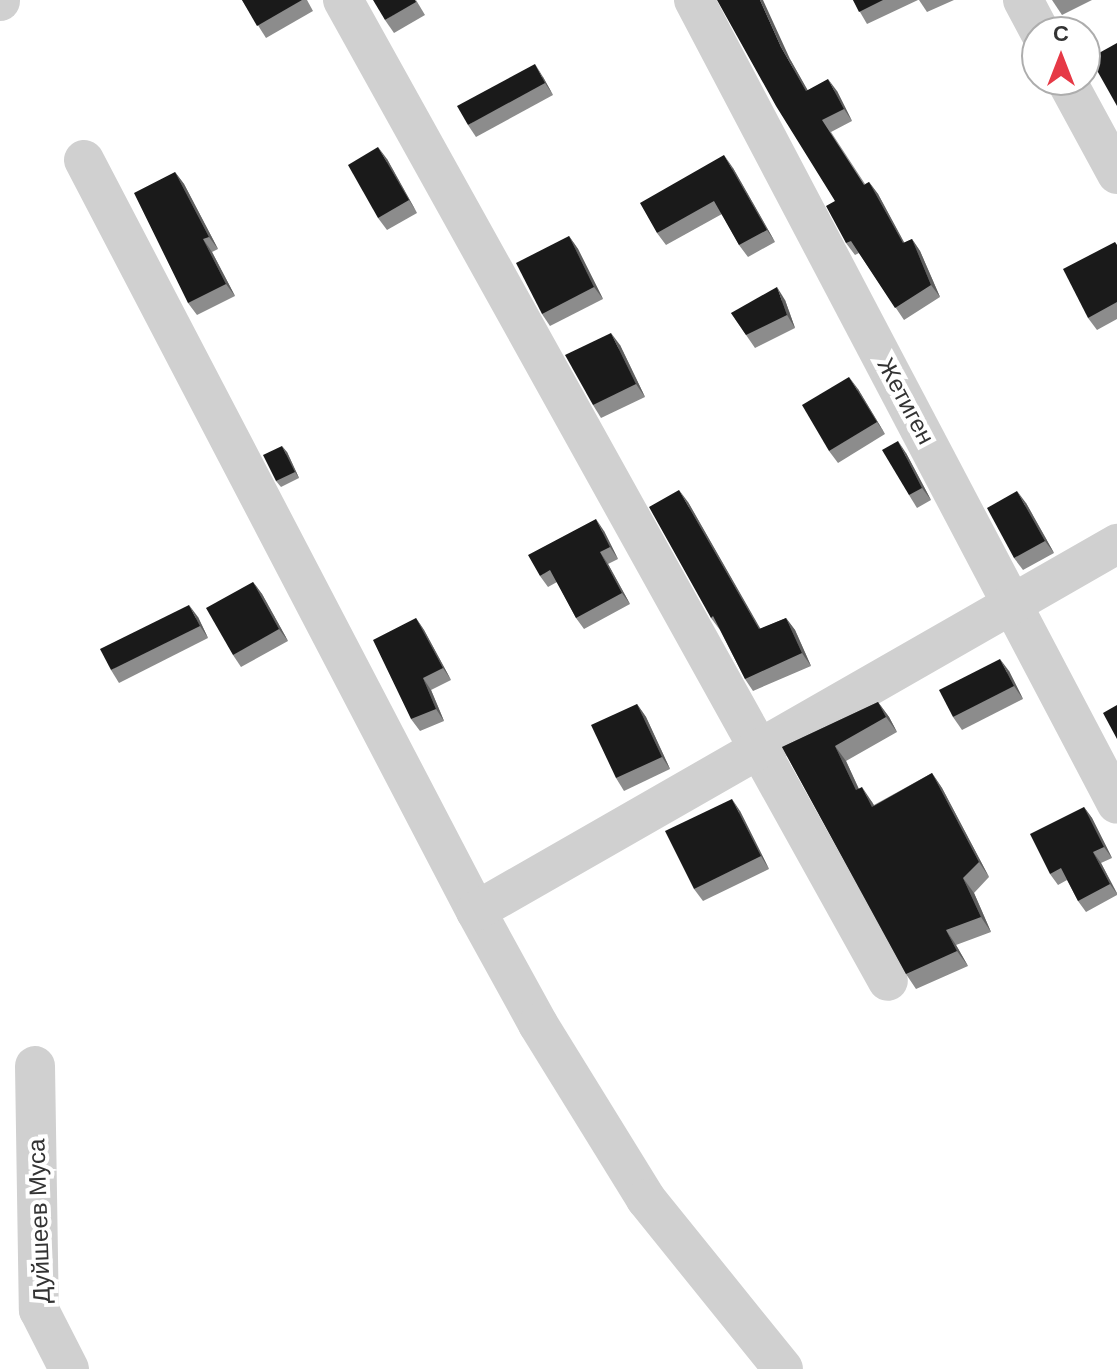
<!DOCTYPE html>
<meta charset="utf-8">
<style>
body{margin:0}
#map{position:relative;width:1117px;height:1369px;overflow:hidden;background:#fff;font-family:Helvetica,sans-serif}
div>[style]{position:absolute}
.minor>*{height:40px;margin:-20px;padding:0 20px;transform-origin:20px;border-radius:20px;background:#d0d0d0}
.wall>*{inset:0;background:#8c8c8c}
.shaded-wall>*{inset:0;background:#5f5f5f}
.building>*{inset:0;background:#1a1a1a}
span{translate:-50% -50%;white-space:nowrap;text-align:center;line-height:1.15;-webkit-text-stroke:8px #fff;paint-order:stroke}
.street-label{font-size:24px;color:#333}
.north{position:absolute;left:1021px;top:16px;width:80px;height:80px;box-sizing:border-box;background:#fff;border:2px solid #adadad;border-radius:50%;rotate:0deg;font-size:22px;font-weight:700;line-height:32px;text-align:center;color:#333}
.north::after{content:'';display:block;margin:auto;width:28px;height:36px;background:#e63946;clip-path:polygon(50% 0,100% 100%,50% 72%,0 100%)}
</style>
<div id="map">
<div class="minor">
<div style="left:343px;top:0;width:1122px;rotate:60.95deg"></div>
<div style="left:694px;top:0;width:908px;rotate:62.25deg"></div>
<div style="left:1023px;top:0;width:36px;rotate:62deg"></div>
<div style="left:0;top:1px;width:1px;rotate:-90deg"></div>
<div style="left:1066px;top:80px;width:107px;rotate:61.5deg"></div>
<div style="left:84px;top:160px;width:847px;rotate:62.44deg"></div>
<div style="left:476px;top:911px;width:129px;rotate:61.2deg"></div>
<div style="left:538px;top:1024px;width:206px;rotate:58.3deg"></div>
<div style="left:646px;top:1199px;width:218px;rotate:51.1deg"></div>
<div style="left:476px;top:911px;width:739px;rotate:-29.79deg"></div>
<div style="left:35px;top:1066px;width:244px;rotate:89.1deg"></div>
<div style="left:39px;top:1310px;width:66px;rotate:63deg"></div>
</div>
<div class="wall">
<div style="clip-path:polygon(242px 0,307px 0,313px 11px,266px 38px)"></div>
<div style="clip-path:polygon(416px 0,425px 15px,394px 33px,385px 20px)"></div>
<div style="clip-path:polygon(853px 0,918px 0,867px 24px)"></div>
<div style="clip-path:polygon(919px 0,954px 0,927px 12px)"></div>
<div style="clip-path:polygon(1052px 0,1092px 0,1062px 15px)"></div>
<div style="clip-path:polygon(790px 59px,807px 90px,837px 91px,852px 121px,831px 132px,865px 184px,869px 182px,878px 194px,904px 243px,912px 239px,920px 251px,940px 297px,904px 320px,859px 253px,855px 255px,846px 243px,835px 201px)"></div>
<div style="clip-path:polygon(543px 77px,553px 95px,476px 137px,468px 125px)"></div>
<div style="clip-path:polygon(387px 159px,417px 213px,387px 230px,378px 218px)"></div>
<div style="clip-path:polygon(733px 168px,775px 242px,748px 257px,739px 245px,722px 214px,666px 245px,657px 233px)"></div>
<div style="clip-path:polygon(175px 172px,184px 184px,218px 249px,212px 252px,235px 296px,197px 315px,188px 303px)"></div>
<div style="clip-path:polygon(569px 236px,578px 249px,603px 299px,550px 326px,542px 314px)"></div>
<div style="clip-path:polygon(1117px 244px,1117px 319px,1097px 330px,1088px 318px)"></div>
<div style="clip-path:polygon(785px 300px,795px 328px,755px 348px,731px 313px)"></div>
<div style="clip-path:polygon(620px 345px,645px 397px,601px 418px,593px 405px)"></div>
<div style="clip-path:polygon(858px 389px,885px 434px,838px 463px,829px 451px)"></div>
<div style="clip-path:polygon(287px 452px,299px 478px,281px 487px,276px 481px)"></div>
<div style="clip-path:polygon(906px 453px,931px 500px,917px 508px,909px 495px)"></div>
<div style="clip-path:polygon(688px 502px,760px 629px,786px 618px,795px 630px,811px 666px,753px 691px,745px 679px,720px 630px,711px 618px)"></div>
<div style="clip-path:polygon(1026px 503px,1054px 553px,1023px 570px,1014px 558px)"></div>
<div style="clip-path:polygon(604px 531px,618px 559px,608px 564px,630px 604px,584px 629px,576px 618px,557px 582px,548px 587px,540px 576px)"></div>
<div style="clip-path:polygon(253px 582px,262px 594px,288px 641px,241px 667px,233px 655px)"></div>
<div style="clip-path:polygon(198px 617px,208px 638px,119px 683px,111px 670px)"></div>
<div style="clip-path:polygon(416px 618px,424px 630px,451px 680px,431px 690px,444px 721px,420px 731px,411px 719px)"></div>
<div style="clip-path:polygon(1009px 671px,1023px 699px,962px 730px,953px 717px)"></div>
<div style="clip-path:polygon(878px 702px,889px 717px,897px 732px,846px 761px,859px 789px,872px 802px,874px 805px,932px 773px,942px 788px,989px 877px,974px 893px,991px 932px,956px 945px,968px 966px,916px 989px,906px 974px,782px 747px)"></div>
<div style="clip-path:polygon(637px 704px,646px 717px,670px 769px,624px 791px,616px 778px)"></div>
<div style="clip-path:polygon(1084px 807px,1092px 818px,1112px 858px,1101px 863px,1117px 893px,1117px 895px,1086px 912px,1078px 901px,1067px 880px,1058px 885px,1050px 874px)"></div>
<div style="clip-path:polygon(740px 811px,769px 869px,703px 901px,694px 889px)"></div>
</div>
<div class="shaded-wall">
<div style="clip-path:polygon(760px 0,763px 0,790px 59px,815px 103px,806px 91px,781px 47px)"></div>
<div style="clip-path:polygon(535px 64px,543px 77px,553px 95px,545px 83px)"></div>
<div style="clip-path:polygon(828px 79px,837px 91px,852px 121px,844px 109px)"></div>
<div style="clip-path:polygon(378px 147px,387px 159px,417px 213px,409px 200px)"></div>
<div style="clip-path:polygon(724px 155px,733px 168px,775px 242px,767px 230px)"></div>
<div style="clip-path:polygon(175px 172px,184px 184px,218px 249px,209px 237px)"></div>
<div style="clip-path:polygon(869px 182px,878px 194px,911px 255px,903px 243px)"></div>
<div style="clip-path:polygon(569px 236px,578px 249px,603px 299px,594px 287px)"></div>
<div style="clip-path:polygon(203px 239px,212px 252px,235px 296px,226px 284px)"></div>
<div style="clip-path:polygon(912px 239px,920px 251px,940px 297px,931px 285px)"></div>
<div style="clip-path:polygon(777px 287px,785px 300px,795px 328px,787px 315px)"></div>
<div style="clip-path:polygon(611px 333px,620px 345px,645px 397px,636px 384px)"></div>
<div style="clip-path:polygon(849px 377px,858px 389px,885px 434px,877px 422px)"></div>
<div style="clip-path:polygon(898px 441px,906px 453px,931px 500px,922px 488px)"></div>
<div style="clip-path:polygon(282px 446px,287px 452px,299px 478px,295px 472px)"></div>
<div style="clip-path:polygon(679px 490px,688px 502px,768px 642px,759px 629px)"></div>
<div style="clip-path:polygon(1017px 491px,1026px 503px,1054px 553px,1045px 541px)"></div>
<div style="clip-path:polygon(596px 519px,604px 531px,618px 559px,610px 547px)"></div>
<div style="clip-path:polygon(600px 552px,608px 564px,630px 604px,622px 593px)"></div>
<div style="clip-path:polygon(253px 582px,262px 594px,288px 641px,279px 629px)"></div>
<div style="clip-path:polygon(189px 605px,198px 617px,208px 638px,200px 626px)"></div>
<div style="clip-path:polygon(416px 618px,424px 630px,451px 680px,443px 668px)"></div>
<div style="clip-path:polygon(786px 618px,795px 630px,811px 666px,802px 653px)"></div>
<div style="clip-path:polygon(1000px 659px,1009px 671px,1023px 699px,1014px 686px)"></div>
<div style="clip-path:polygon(423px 678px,431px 690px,444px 721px,436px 709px)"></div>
<div style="clip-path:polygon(878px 702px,889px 717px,897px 732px,886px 717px)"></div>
<div style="clip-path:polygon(637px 704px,646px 717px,670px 769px,662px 757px)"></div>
<div style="clip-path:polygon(835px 746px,846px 761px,866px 805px,856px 790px)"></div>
<div style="clip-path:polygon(932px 773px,942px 788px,989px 877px,979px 862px)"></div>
<div style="clip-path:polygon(862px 787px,872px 802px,882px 821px,872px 807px)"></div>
<div style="clip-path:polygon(732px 799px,740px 811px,769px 869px,761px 856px)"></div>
<div style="clip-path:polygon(1084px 807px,1092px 818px,1112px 858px,1104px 847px)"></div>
<div style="clip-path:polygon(1093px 852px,1101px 863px,1117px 894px,1110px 884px)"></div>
<div style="clip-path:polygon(963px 878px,974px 893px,991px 932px,981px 917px)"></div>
<div style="clip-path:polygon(946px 930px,956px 945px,968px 966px,957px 951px)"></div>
</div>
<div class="building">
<div style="clip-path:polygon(242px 0,302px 0,257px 26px)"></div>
<div style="clip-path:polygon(373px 0,415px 0,416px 2px,385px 20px)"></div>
<div style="clip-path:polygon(717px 0,760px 0,781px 47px,806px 91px,828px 79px,844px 109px,822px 120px,864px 185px,869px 182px,903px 243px,912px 239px,931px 285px,895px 308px,851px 241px,846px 243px,826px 206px,835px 201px,776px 106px)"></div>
<div style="clip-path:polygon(853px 0,883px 0,859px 12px)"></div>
<div style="clip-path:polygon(1117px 43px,1117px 106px,1090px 58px)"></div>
<div style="clip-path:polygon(535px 64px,545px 83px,468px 125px,457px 106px)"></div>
<div style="clip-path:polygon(378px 147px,409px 200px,378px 218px,348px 165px)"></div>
<div style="clip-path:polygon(724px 155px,767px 230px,739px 245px,714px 201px,657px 233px,640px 203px)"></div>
<div style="clip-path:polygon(175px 172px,209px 237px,203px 239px,226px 284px,188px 303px,134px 193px)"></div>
<div style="clip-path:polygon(569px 236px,594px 287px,542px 314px,516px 263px)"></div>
<div style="clip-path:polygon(1115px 242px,1117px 245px,1117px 302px,1088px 318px,1063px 269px)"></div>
<div style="clip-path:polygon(777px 287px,787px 315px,746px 335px,731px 313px)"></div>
<div style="clip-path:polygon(611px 333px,636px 384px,593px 405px,565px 355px)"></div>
<div style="clip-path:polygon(849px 377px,877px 422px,829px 451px,802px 405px)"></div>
<div style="clip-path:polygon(898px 441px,922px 488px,909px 495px,882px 450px)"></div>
<div style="clip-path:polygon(282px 446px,295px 472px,276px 481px,263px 455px)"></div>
<div style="clip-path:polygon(679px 490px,759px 629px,786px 618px,802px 653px,745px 679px,713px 616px,711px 618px,649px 507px)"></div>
<div style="clip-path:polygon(1017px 491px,1045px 541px,1014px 558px,987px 508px)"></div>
<div style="clip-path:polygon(596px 519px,610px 547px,600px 552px,622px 593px,576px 618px,550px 570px,540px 576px,528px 555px)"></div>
<div style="clip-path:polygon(253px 582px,279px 629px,233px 655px,206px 608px)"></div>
<div style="clip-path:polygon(189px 605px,200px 626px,111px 670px,100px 649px)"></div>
<div style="clip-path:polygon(416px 618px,443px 668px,423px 678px,436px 709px,411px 719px,373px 640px)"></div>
<div style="clip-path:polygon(1000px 659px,1014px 686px,953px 717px,939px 690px)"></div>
<div style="clip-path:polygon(878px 702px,886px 717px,835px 746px,856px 790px,862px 787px,872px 807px,932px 773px,979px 862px,963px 878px,981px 917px,946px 930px,957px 951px,906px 974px,782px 747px)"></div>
<div style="clip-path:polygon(637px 704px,662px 757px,616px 778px,591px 725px)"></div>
<div style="clip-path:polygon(1117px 705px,1117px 739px,1103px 713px)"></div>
<div style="clip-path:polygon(732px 799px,761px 856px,694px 889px,665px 831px)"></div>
<div style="clip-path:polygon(1084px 807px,1104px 847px,1093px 852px,1110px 884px,1078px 901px,1061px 868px,1050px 874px,1030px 834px)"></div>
</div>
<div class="street-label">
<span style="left:906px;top:401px;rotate:62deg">Жетиген</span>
<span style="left:39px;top:1221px;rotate:-92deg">Дуйшеев Муса</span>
</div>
<div class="north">С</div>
</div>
